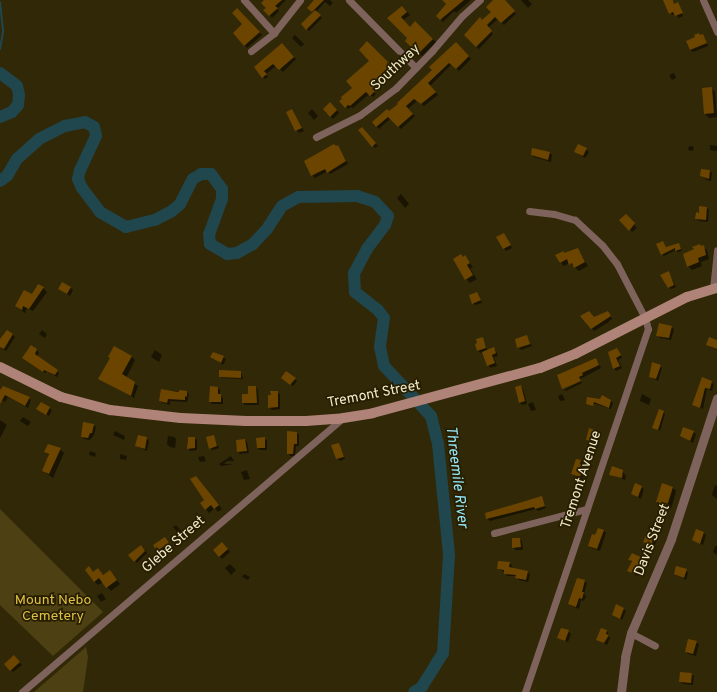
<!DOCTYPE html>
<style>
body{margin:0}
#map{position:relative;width:717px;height:692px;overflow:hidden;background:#312807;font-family:Overpass,sans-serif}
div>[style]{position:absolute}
.green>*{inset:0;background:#4d4113}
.shadow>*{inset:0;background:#0007}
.stream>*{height:2px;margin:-1px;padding:0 1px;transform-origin:1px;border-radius:1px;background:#20464e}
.river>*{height:12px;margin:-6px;padding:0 6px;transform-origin:6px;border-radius:6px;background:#20464e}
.building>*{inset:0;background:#6b4500}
.minor>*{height:7px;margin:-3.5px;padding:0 3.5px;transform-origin:3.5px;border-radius:3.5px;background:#7e635c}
.tertiary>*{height:9px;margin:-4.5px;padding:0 4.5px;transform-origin:4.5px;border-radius:4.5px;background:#7e635c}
.secondary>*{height:10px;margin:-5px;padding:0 5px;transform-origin:5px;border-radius:5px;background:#af8378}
span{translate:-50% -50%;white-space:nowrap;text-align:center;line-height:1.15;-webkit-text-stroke:3.5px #271e00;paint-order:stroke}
.street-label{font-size:14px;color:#f0e8c9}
.park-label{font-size:14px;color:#dfc044}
.water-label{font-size:15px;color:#95e8fc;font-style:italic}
</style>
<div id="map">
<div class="green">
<div style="clip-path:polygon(0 509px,103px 612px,53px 656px,0 605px)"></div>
<div style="clip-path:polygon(86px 647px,88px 657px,83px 692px,34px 692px)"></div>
</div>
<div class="shadow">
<div style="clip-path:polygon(265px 0,286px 0,277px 9px,279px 11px,272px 18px,265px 10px,267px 8px)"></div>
<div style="clip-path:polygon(316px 0,330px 0,333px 3px,330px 6px,325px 2px,316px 12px,322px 18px,309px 31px,302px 24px,314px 13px,308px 8px)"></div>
<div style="clip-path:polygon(449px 0,471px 0,456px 13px,454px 11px,443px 22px,437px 16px,448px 4px)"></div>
<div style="clip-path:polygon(499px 0,503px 0,516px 14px,504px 25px,498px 19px,488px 28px,493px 34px,479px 49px,465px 35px,492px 12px)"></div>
<div style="clip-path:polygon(521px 0,528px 0,532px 4px,528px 8px)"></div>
<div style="clip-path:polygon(664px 0,673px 0,675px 5px,678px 3px,683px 16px,679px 18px,675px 14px,672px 15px)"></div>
<div style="clip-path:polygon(402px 7px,410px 15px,403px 20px,410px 28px,415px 22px,436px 42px,422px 56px,406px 41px,409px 38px,389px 18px)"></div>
<div style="clip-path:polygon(237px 9px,262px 35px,247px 48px,234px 33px,243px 24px)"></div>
<div style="clip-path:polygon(699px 34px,705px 38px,708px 46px,693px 52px,690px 50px)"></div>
<div style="clip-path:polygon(295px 35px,304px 44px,301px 47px,292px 38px)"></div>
<div style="clip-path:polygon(367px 43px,397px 72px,393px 75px,391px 73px,378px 85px,379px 86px,374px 92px,376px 94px,373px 97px,369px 94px,353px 108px,351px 107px,348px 109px,341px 101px,354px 88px,371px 62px)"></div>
<div style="clip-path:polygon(456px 44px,471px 59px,459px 71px,452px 64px,430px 86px,438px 95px,424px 106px,417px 101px,408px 109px,415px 116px,401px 129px,391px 118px,379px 129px,373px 122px,390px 113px,433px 70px)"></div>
<div style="clip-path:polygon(283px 46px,296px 59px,283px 72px,276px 66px,266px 74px,268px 77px,265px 79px,255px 68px)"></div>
<div style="clip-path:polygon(674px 73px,676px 78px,672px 80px,669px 75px)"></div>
<div style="clip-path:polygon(711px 88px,715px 92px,717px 117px,709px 118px,705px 114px)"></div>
<div style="clip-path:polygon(330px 103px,339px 113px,333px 119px,330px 116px)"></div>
<div style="clip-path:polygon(312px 109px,318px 116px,314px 120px,308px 113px)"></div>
<div style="clip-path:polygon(292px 110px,304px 131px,299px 133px,287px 112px)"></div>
<div style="clip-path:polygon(364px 130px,378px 146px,375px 148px,373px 146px)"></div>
<div style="clip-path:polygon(710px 145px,717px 146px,717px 151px,710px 150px,710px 151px)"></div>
<div style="clip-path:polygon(338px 146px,348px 164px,330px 174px,328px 171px,315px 178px,312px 175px)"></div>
<div style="clip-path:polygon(689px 146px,694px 147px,693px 151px,688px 150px)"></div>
<div style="clip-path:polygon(533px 149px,550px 153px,552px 155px,551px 162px,534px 157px,532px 155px)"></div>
<div style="clip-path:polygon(586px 149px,589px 152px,585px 158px,575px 152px)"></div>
<div style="clip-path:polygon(710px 171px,712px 173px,711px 181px,707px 180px,701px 176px)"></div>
<div style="clip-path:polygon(401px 194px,409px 204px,405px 208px,397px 198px)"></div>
<div style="clip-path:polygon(700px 207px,707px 208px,709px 210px,708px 222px,699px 221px,696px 219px,700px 214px)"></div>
<div style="clip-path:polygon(626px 216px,637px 228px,632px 232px,621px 220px)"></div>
<div style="clip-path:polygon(506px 237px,512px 248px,506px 251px,497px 238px)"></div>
<div style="clip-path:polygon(663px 242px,667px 248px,679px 244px,682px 251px,678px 252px,676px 250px,664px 256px,662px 254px)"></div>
<div style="clip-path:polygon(700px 245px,707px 250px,709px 259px,701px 262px,702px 266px,692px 270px,688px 266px,695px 250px)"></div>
<div style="clip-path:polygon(578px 249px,588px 266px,579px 271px,570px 263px,564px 266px,560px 262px,563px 252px,565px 254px)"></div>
<div style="clip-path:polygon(465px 257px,473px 267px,470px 269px,477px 279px,470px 283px,466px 279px)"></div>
<div style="clip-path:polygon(669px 272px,676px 287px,671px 289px,669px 287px)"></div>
<div style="clip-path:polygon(43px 288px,47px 292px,33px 311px,27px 308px,25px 313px,16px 306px)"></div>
<div style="clip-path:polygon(71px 288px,73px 290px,70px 296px,59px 289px)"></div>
<div style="clip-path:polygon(477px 293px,482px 303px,475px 305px,473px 303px)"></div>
<div style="clip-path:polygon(610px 314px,612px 319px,609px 321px,609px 322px,594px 331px,582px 316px,594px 318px)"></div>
<div style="clip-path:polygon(671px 327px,674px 329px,671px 340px,660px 338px,658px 335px)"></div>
<div style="clip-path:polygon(42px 330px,47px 334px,45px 338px,39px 334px)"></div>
<div style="clip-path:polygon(12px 334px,15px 337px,6px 351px,1px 348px,0 342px)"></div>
<div style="clip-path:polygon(482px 339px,488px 351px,494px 349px,496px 351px,498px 356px,494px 357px,497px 366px,490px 368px,483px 352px,481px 353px,478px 351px,476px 344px)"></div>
<div style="clip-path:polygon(717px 341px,717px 350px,707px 345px)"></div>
<div style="clip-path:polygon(531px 344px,532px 346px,521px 350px,519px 348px)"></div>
<div style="clip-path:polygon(617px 349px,622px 358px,618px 360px,622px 368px,616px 371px,614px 368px)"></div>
<div style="clip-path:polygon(36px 350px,39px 352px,37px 357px,59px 373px,57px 377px,47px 371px,45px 373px,26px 360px)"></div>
<div style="clip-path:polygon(155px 350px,162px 355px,159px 362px,151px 357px)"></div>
<div style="clip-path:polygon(214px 353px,226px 359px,223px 365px,212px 357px)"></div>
<div style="clip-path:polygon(131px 356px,135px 360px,126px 378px,138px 386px,134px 398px,100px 379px,111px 359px,109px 357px)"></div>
<div style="clip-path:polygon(596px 359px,601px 368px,563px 388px)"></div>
<div style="clip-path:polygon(660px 366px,662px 368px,658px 381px,650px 377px)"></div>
<div style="clip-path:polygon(241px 372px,243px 379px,222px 378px,220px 376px)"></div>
<div style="clip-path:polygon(295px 379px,297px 381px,293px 386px,285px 380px)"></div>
<div style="clip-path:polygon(702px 379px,714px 384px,712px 391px,707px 389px,703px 409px,693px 405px)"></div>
<div style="clip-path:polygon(581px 381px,582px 383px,566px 391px,564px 390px)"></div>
<div style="clip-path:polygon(521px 386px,523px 389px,527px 404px,522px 405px,520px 403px)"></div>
<div style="clip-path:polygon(256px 387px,258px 390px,259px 405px,245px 405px,243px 403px)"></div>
<div style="clip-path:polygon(218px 388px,220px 390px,220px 395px,223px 398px,223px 404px,212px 404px,210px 402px)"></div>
<div style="clip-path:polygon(162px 390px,187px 392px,189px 395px,187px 402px,170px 401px,170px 405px,163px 403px,160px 401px)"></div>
<div style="clip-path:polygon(0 392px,29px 398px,31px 400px,28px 408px,8px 397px,5px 402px,0 399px)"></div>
<div style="clip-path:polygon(277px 392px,280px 394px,280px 409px,272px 410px,269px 407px)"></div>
<div style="clip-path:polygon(562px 394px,565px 400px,560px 401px,558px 396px)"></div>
<div style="clip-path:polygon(642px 394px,651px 399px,649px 405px,640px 401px)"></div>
<div style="clip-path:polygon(602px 396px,608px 398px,613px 403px,611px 409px,596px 404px,587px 404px,601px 400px)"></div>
<div style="clip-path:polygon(533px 402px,536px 410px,531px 411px,528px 404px)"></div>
<div style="clip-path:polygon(41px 403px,52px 410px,49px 416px,38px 409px)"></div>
<div style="clip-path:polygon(663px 412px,665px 414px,660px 431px,653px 427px)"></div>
<div style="clip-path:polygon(23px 417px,31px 422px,28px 426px,20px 421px)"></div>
<div style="clip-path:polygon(0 420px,7px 425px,0 438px)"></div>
<div style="clip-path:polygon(93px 425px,96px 427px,94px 435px,90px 440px,84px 439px,82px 437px)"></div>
<div style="clip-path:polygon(590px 430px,599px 434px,597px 444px,587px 439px)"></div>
<div style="clip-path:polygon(115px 431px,125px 436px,124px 440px,113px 435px)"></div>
<div style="clip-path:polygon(693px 432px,696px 434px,693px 443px,681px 436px)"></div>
<div style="clip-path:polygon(297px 433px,299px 435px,299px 446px,296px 446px,295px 456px,290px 456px,288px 453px)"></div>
<div style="clip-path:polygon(168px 436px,174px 437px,176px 439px,175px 448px,170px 447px,167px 444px)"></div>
<div style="clip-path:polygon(213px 436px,219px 448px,213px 450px,210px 448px)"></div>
<div style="clip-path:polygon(146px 438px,149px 441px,147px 451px,136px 446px)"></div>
<div style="clip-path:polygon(194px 438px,197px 440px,197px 450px,190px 451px,188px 448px,187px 440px)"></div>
<div style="clip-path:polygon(264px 438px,267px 441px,267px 450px,260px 450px,258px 448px)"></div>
<div style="clip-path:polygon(245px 440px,247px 442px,249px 453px,240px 454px,238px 452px)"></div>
<div style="clip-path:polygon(339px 444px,345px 459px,340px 461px,337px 458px)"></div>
<div style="clip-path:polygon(60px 449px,64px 453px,53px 478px,43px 471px,49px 456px,46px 452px)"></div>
<div style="clip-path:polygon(90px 451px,96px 453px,95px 457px,89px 455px)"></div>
<div style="clip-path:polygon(120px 454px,127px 456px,126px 460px,120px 459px)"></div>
<div style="clip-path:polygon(204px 456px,206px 461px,200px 462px,198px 457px)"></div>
<div style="clip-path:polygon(231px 456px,234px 461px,227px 461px,224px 464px,234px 464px,221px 466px,219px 464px)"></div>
<div style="clip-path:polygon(577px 460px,581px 461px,586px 468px,582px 479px,572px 474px)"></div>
<div style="clip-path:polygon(247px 470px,250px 479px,244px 480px,241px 472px)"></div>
<div style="clip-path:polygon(622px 471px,626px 476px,625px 480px,611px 474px)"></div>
<div style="clip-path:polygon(635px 485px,644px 489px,641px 499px,632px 494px)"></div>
<div style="clip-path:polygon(715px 485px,717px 486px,717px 499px,712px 495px)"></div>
<div style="clip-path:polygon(672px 487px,676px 491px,671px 509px,661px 506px,657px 502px)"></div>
<div style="clip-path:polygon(542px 498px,546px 508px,538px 511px,536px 509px,490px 521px,487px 518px)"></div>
<div style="clip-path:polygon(214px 499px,222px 509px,218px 512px,215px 508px,209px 513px,206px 509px,205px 500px)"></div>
<div style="clip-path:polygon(176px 525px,185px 536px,182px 538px,173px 527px)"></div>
<div style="clip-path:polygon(604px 531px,606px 533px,600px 551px,592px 548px,589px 546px,596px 536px)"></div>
<div style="clip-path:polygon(703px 532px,706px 535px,703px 545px,693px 540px)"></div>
<div style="clip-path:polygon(654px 538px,657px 540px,654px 547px,644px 541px)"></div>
<div style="clip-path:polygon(513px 539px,519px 539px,522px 541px,523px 550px,516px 550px,513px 548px)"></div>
<div style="clip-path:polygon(167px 541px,171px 546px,160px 553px,154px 545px)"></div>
<div style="clip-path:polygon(222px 543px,230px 552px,222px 559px,214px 550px)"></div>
<div style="clip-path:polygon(715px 546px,717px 546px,717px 555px,713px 552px)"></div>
<div style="clip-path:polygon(143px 548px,147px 553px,137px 563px,135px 561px)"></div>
<div style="clip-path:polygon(632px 554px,647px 562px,644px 569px,637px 576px,628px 571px,632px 562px,629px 560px)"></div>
<div style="clip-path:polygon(509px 563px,512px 565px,511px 569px,528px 572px,530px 575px,528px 582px,519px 580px,516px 576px,507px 576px,505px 572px,498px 569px)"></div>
<div style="clip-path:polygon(230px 564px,236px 570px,231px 575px,225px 568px)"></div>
<div style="clip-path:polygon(89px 568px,94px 573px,98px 570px,104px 576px,113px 575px,120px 584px,111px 591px,103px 582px,98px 585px,95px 582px)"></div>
<div style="clip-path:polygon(686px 570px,688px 573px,686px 580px,675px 574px)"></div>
<div style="clip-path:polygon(244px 574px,250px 577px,248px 580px,242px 577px)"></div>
<div style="clip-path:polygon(584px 581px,587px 583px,584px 594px,586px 596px,584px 601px,581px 600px,579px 609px,569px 604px)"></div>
<div style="clip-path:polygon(102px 593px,106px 599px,101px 602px,97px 596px)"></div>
<div style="clip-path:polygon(624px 609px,626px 611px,622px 620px,613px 615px)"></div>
<div style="clip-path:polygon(568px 631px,571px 634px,568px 642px,558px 638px)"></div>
<div style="clip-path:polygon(607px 631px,610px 638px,607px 645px,597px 639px)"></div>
<div style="clip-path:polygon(696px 642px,699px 644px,696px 656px,688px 654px,686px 652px)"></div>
<div style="clip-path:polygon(14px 656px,22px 665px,13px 672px,5px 664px)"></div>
<div style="clip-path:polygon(691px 674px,694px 676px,693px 685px,683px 684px,680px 682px)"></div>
</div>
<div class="stream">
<div style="left:0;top:2px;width:30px;rotate:84deg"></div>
<div style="left:3px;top:32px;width:17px;rotate:100deg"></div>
</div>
<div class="river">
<div style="left:0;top:73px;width:21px;rotate:37deg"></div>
<div style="left:17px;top:86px;width:9px;rotate:77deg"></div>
<div style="left:19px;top:95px;width:10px;rotate:96deg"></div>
<div style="left:18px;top:105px;width:9px;rotate:131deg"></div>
<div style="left:12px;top:112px;width:13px;rotate:157deg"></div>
<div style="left:0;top:181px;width:9px;rotate:-36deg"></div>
<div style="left:7px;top:176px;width:20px;rotate:-60deg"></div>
<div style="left:17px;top:159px;width:30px;rotate:-42deg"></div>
<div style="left:39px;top:139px;width:29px;rotate:-27deg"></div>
<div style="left:65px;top:126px;width:20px;rotate:-11deg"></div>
<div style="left:85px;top:122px;width:10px;rotate:29deg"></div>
<div style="left:94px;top:127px;width:9px;rotate:77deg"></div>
<div style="left:96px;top:136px;width:38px;rotate:115deg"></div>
<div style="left:80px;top:170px;width:9px;rotate:103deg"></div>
<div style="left:78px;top:179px;width:10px;rotate:66deg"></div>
<div style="left:82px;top:188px;width:30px;rotate:53deg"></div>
<div style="left:100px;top:212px;width:30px;rotate:30deg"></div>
<div style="left:126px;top:227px;width:30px;rotate:-14deg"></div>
<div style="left:155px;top:220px;width:19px;rotate:-28deg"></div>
<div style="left:172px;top:211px;width:11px;rotate:-41deg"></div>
<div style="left:180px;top:204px;width:28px;rotate:-63deg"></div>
<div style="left:193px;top:179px;width:9px;rotate:-32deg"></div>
<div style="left:201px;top:174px;width:10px"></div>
<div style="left:211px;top:174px;width:19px;rotate:54deg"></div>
<div style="left:222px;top:189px;width:10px;rotate:90deg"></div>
<div style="left:222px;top:199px;width:37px;rotate:110deg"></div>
<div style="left:209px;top:234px;width:10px;rotate:84deg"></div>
<div style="left:210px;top:244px;width:20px;rotate:30deg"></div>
<div style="left:227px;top:254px;width:10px;rotate:-6deg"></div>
<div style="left:237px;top:253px;width:18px;rotate:-29deg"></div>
<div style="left:253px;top:244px;width:21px;rotate:-47deg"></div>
<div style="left:267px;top:229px;width:27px;rotate:-57deg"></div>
<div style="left:282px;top:206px;width:18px;rotate:-29deg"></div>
<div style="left:298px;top:197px;width:59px;rotate:-1deg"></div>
<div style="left:357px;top:196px;width:19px;rotate:18deg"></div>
<div style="left:375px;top:202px;width:19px;rotate:47deg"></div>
<div style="left:388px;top:216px;width:9px;rotate:108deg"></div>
<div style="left:385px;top:225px;width:30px;rotate:127deg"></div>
<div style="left:367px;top:249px;width:27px;rotate:118deg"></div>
<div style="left:354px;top:273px;width:19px;rotate:87deg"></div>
<div style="left:355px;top:292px;width:29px;rotate:38deg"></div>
<div style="left:378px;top:310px;width:10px;rotate:53deg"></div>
<div style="left:384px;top:318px;width:29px;rotate:98deg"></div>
<div style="left:380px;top:347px;width:19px;rotate:78deg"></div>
<div style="left:384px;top:366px;width:69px;rotate:46.8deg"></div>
<div style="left:431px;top:416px;width:29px;rotate:76deg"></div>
<div style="left:438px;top:444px;width:112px;rotate:84.3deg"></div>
<div style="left:449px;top:555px;width:98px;rotate:93.5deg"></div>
<div style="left:443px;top:653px;width:40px;rotate:122deg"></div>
<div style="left:422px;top:687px;width:9px;rotate:148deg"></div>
</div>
<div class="building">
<div style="clip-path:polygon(264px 0,282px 0,275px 6px,278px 8px,269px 16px,263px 10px,266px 8px,261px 3px)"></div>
<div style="clip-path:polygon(314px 0,324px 0,312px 12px,307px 8px)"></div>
<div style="clip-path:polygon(442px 0,464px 0,440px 20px,436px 16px,446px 4px)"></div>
<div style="clip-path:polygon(493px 0,505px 0,515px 11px,501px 23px,495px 17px,487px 25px,492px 31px,476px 47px,464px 35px,480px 17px,482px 20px,491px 12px,486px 7px)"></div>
<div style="clip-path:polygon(663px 0,673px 0,674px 4px,678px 2px,683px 13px,675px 16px,673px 12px,669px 14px)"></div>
<div style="clip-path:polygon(402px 6px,407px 12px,401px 17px,410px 27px,415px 21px,433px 39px,418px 54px,405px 41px,407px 38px,387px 18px)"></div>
<div style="clip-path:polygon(237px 8px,260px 32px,244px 46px,233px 33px,242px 24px,232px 13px)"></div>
<div style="clip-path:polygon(315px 10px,321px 15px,306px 30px,301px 24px)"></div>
<div style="clip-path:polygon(699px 33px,700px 35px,703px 34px,707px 43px,690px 50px,686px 41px,695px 37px,694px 35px)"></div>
<div style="clip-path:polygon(367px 41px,395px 69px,390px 73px,388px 71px,377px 82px,378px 83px,372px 89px,375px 91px,370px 96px,366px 92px,350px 106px,348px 105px,345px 108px,339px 101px,342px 99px,341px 97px,352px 88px,346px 81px,369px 61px,359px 50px)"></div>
<div style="clip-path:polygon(456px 42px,469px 56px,456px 69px,449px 63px,428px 83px,436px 92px,421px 104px,414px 99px,406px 106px,413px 114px,398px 127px,388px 117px,376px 127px,372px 122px,387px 109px,389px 111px,398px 104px,397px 103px,432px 70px,429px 67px)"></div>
<div style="clip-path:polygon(282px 43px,294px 57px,279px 70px,273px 64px,264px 71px,267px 74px,262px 78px,254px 67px)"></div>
<div style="clip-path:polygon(712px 87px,714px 113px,704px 114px,702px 88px)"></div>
<div style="clip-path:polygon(330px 102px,337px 110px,330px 117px,323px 109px)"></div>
<div style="clip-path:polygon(292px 109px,302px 128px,295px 131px,286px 112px)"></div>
<div style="clip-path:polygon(362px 127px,376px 143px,372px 147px,358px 130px)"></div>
<div style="clip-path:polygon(334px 144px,336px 146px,338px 145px,346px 161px,327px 173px,325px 169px,311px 176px,304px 161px)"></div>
<div style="clip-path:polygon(578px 144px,587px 148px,583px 156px,574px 152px)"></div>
<div style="clip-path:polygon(532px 148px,550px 152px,548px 160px,531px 155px)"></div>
<div style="clip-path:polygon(701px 169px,710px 170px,709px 179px,700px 176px)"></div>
<div style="clip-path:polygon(699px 206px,707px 207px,706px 220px,695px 219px,696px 212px,699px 213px)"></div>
<div style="clip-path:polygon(626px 214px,635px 223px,629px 231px,619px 220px)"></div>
<div style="clip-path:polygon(504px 233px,511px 245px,503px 249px,496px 237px)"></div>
<div style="clip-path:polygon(663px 241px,666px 247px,679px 243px,681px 249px,675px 251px,675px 248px,661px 255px,656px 244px)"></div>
<div style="clip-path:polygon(700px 244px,701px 246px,704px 245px,706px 255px,698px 258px,699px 262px,687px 267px,683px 254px,694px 249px,692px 247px)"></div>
<div style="clip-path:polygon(578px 248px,585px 262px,574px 268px,572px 263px,569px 265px,567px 259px,560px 263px,555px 255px,564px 251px,564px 253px)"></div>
<div style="clip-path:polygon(461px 254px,463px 257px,465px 255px,470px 263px,467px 265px,473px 275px,465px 280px,453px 259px)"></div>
<div style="clip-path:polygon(669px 271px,674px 285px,668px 288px,660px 275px)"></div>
<div style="clip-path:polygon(62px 282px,71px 287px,67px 294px,58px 289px)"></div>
<div style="clip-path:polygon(38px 284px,44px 287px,29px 309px,23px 306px,22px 310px,15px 306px,24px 290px,32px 294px)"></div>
<div style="clip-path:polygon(477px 292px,481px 300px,472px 304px,469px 295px)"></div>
<div style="clip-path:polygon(589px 311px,594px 317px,608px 311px,611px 316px,591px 329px,580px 316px)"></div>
<div style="clip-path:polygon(659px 323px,672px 326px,669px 338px,656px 336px)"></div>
<div style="clip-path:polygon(7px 330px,13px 334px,4px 349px,0 347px,0 339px)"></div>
<div style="clip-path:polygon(527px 335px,530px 344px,517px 348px,515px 339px)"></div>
<div style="clip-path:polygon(483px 337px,486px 348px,477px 351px,475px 344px,477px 343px,476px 339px)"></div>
<div style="clip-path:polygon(709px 337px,717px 340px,717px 349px,706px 345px)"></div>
<div style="clip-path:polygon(31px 345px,37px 349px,35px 354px,58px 370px,55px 375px,44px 370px,43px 372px,22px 358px)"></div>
<div style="clip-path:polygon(114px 346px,132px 356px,122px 374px,135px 382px,131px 396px,98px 379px,110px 358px,108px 357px)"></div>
<div style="clip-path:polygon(494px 347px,496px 353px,492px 355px,495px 363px,487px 366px,482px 352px)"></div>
<div style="clip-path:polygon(617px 348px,621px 355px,616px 358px,620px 366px,613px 369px,608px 352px)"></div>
<div style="clip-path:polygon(213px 352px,224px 356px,221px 363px,210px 357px)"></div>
<div style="clip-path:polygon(596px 358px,599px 365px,582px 373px,583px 375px,579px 377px,581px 381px,562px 389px,557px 375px)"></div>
<div style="clip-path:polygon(652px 362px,661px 365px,656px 379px,649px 377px)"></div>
<div style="clip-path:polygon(219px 370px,241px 371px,241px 378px,219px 377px)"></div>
<div style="clip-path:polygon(286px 371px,296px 378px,290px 385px,281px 378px)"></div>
<div style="clip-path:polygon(702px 377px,712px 381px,710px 389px,705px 388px,700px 408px,692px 405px)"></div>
<div style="clip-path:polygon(521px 385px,525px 401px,519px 403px,515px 387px)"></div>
<div style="clip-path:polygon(3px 386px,30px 397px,25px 406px,5px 395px,0 404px,0 390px)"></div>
<div style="clip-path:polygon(210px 386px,218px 387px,218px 394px,221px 394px,221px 402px,209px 402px)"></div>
<div style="clip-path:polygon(248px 386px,256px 386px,257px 403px,242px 403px,242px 394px,248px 394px)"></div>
<div style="clip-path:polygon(161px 389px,178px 392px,180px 390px,187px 391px,187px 397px,185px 396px,185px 400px,168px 399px,167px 403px,159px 401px)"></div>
<div style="clip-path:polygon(270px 391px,278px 391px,278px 407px,268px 408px,268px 395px,271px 395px)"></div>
<div style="clip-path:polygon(602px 395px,611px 400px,609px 408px,594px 402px,593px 406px,586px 404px,587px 397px,600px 399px)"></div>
<div style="clip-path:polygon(41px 402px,50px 407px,46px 415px,36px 409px)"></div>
<div style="clip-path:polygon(659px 409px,664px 411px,658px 430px,652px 428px)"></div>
<div style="clip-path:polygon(83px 422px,94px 424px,92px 433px,90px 433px,88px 438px,81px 437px)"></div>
<div style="clip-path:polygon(683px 427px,694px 431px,690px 441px,680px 436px)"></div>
<div style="clip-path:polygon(589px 428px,597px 431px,594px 442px,586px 440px)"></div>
<div style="clip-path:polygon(287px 431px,297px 432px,297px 444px,294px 444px,293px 454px,287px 454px)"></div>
<div style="clip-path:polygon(138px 435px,147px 437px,145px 449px,135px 446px)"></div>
<div style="clip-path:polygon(214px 435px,217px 446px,209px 449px,206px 437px)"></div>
<div style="clip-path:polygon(188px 437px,195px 437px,195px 448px,187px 449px)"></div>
<div style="clip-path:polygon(265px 437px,265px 448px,257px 448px,256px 438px)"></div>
<div style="clip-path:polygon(245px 439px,247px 451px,237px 452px,236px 440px)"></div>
<div style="clip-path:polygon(339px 443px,344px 457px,336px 459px,331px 445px)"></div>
<div style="clip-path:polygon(48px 444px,61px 448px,49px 474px,42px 471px,49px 454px,44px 452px)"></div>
<div style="clip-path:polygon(576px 459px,581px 460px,580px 464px,584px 465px,580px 477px,571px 474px)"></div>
<div style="clip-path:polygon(612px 466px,623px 470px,622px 478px,609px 475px)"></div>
<div style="clip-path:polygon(196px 476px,219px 505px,214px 509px,211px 505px,205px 510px,200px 503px,204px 500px,190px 479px)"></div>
<div style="clip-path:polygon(635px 483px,642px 486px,638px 497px,631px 494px)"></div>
<div style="clip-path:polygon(662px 483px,673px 487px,667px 506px,656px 502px)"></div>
<div style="clip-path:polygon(542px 496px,545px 506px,535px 509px,534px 507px,486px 519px,485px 513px)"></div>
<div style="clip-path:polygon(598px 528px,604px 530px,597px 549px,588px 546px,592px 534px,595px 535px)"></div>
<div style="clip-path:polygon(696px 529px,704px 532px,700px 544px,692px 540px)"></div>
<div style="clip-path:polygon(647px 533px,655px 537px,651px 545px,643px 542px)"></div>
<div style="clip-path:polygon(165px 537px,169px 543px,157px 551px,153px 545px)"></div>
<div style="clip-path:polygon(512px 538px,520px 538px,521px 547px,512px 548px)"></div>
<div style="clip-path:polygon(222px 542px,228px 549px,219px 557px,213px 550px)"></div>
<div style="clip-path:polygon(141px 545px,145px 551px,134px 562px,128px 555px)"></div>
<div style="clip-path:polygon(632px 553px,645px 559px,642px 566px,634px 574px,627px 571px,632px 561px,628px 560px)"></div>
<div style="clip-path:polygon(498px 561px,510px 562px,509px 567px,528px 571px,526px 580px,515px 578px,516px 575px,504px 574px,504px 570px,497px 569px)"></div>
<div style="clip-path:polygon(89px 566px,93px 572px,98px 568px,103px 575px,110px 570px,117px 580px,106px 588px,99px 578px,94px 582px,85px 570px)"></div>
<div style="clip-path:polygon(676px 566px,687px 569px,684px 578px,674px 574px)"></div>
<div style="clip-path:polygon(577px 578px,585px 580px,582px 592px,584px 592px,582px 599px,579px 598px,576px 607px,568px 604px)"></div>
<div style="clip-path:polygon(616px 604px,624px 608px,620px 619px,612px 615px)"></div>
<div style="clip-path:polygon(561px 628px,569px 630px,565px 641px,557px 638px)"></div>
<div style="clip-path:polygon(601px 628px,607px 630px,606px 634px,609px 635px,604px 643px,596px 640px)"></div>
<div style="clip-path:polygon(688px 639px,697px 641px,693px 654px,685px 652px)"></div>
<div style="clip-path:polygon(14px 655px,20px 662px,10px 671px,4px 664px)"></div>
<div style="clip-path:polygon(680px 672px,692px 673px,691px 683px,679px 682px)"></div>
</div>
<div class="minor">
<div style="left:244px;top:0;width:45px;rotate:47.7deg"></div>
<div style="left:349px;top:0;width:95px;rotate:45.4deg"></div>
<div style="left:703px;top:0;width:35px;rotate:66deg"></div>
<div style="left:251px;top:51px;width:29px;rotate:-38deg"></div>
<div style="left:274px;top:33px;width:42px;rotate:-51.8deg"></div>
<div style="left:316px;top:137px;width:49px;rotate:-26.6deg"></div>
<div style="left:360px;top:115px;width:45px;rotate:-36.9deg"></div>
<div style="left:396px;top:88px;width:52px;rotate:-45.8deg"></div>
<div style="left:432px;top:51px;width:46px;rotate:-49.4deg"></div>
<div style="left:462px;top:16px;width:24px;rotate:-42deg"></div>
<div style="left:713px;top:289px;width:39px;rotate:-84deg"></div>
<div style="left:494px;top:533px;width:96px;rotate:-14.5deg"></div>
<div style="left:631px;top:633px;width:27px;rotate:28deg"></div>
<div style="left:22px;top:692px;width:422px;rotate:-40.5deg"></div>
<div style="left:525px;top:692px;width:383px;rotate:-71.3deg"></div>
<div style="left:648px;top:329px;width:11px;rotate:-105deg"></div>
<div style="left:645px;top:318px;width:61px;rotate:-117.4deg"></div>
<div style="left:617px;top:264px;width:24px;rotate:-128deg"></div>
<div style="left:602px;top:245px;width:37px;rotate:-137deg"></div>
<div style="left:575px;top:220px;width:22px;rotate:-164deg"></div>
<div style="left:554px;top:214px;width:25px;rotate:-173deg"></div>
</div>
<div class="tertiary">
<div style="left:621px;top:692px;width:35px;rotate:-83deg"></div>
<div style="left:625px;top:657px;width:25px;rotate:-76deg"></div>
<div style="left:631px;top:633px;width:102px;rotate:-66.9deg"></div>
<div style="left:671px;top:539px;width:148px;rotate:-71.9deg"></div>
</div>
<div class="secondary">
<div style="left:0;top:367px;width:68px;rotate:26.2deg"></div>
<div style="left:61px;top:397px;width:51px;rotate:14.9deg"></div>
<div style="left:110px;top:410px;width:71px;rotate:6.4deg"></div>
<div style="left:181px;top:418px;width:65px;rotate:2.6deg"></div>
<div style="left:246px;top:421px;width:60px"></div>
<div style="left:306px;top:421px;width:31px;rotate:-4deg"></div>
<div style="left:337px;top:419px;width:36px;rotate:-9deg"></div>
<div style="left:373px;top:413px;width:173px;rotate:-15.1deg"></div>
<div style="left:540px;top:368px;width:38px;rotate:-22deg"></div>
<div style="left:575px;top:354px;width:126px;rotate:-27deg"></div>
<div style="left:687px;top:297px;width:31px;rotate:-17deg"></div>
</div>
<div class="street-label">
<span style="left:396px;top:68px;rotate:-43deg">Southway</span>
<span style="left:374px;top:395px;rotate:-11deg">Tremont Street</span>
<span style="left:582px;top:480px;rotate:-72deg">Tremont Avenue</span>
<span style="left:653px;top:540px;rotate:-69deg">Davis Street</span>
<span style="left:174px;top:545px;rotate:-41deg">Glebe Street</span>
</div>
<div class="park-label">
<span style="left:53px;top:609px">Mount Nebo<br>Cemetery</span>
</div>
<div class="water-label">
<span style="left:456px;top:477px;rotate:83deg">Threemile River</span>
</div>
</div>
